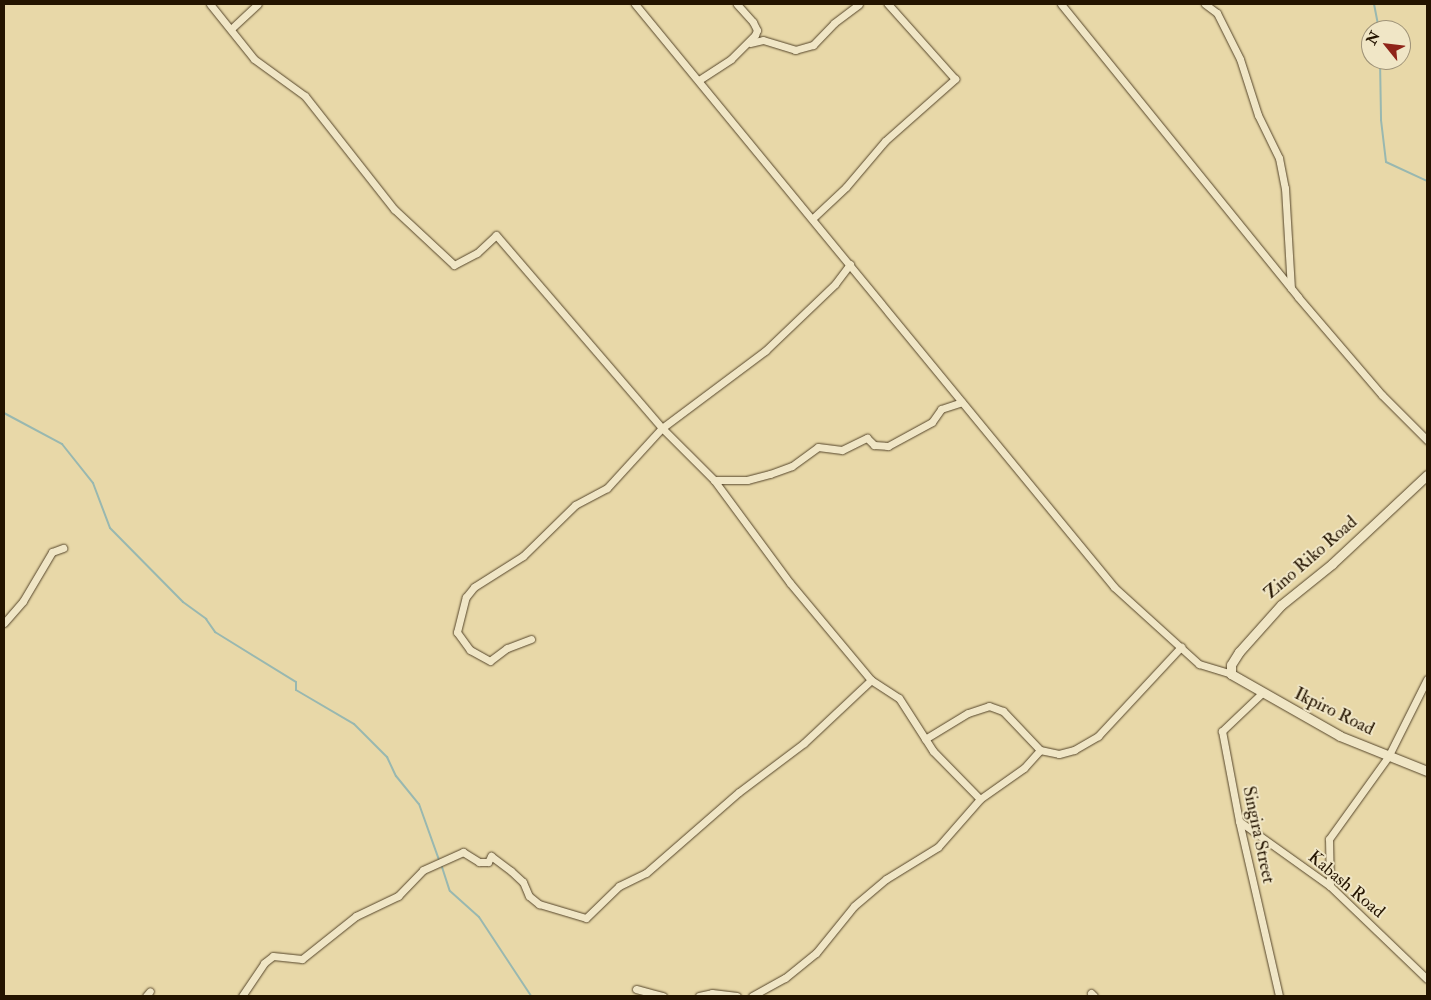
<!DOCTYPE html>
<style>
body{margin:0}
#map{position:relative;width:1431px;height:1000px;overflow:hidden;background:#e8d8a8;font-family:"IM FELL Double Pica",serif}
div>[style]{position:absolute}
.stream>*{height:2px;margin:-1px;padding:0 1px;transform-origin:1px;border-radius:1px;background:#99b8b0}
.roads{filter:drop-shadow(0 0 1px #55452a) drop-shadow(0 0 1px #55452a)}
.street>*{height:7px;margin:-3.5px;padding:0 3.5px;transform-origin:3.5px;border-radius:3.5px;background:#f0e6c6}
.secondary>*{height:9px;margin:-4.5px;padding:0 4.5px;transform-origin:4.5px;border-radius:4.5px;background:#f0e6c6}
span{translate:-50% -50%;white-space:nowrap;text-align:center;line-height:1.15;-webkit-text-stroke:4px #f0e6c6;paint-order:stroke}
.street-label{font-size:18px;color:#241400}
.frame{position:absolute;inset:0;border:5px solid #241400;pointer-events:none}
.north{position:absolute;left:1361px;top:20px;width:50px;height:50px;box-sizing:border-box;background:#f0e6c6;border:1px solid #9e9277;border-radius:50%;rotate:299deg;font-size:14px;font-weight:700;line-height:20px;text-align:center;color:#241400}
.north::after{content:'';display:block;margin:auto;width:18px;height:22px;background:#8f2418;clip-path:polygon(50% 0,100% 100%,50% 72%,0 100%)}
</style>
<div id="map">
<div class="stream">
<div style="left:1374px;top:4px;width:26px;rotate:79deg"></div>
<div style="left:1380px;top:60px;width:60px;rotate:89deg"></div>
<div style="left:1381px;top:120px;width:42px;rotate:83.2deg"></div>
<div style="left:1386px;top:162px;width:45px;rotate:24.9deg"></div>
<div style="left:4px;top:413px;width:66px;rotate:28.1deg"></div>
<div style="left:62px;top:444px;width:50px;rotate:51.5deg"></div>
<div style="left:93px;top:483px;width:48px;rotate:69.3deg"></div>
<div style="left:110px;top:528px;width:104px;rotate:45.4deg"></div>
<div style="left:183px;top:602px;width:29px;rotate:36deg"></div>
<div style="left:206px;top:619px;width:16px;rotate:55deg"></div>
<div style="left:215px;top:632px;width:95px;rotate:31.7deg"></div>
<div style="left:296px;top:682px;width:8px;rotate:90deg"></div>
<div style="left:296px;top:690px;width:67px;rotate:30.4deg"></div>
<div style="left:354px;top:724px;width:47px;rotate:45deg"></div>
<div style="left:387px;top:757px;width:21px;rotate:65deg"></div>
<div style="left:396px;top:776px;width:36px;rotate:51deg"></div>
<div style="left:419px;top:804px;width:59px;rotate:70.3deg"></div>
<div style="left:441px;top:864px;width:28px;rotate:72deg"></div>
<div style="left:450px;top:891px;width:39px;rotate:42deg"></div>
<div style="left:479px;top:917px;width:95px;rotate:56.6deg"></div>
</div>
<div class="roads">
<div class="street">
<div style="left:210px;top:4px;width:70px;rotate:51.3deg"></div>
<div style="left:254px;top:59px;width:63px;rotate:36deg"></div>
<div style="left:305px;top:96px;width:144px;rotate:51.8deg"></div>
<div style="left:394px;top:209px;width:82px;rotate:43deg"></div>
<div style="left:454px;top:265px;width:26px;rotate:-28deg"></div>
<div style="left:477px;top:253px;width:26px;rotate:-43deg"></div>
<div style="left:496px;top:235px;width:255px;rotate:49.3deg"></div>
<div style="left:662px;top:428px;width:74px;rotate:45deg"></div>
<div style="left:714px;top:480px;width:128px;rotate:53.6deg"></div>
<div style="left:790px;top:583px;width:126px;rotate:50.1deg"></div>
<div style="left:871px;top:680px;width:33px;rotate:33deg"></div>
<div style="left:899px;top:698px;width:63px;rotate:57.3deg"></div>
<div style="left:933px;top:751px;width:67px;rotate:45.6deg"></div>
<div style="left:635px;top:4px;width:755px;rotate:50.59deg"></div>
<div style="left:1114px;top:587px;width:115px;rotate:42.2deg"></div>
<div style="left:1199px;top:664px;width:34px;rotate:17deg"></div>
<div style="left:1061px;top:4px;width:377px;rotate:51deg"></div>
<div style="left:1298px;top:297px;width:129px;rotate:49.4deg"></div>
<div style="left:1382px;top:395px;width:64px;rotate:45deg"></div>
<div style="left:1205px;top:4px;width:15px;rotate:37deg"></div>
<div style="left:1217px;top:13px;width:51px;rotate:63.4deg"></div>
<div style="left:1240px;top:59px;width:59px;rotate:72.2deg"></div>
<div style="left:1258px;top:115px;width:48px;rotate:64deg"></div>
<div style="left:1279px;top:158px;width:31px;rotate:79deg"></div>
<div style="left:1285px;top:188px;width:100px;rotate:86.6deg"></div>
<div style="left:232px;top:28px;width:35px;rotate:-43deg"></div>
<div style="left:750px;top:43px;width:13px;rotate:-13deg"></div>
<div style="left:763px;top:40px;width:34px;rotate:17deg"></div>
<div style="left:795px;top:50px;width:19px;rotate:-16deg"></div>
<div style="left:813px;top:45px;width:30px;rotate:-46deg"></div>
<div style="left:834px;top:23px;width:31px;rotate:-37deg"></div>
<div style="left:699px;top:80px;width:38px;rotate:-33deg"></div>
<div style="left:731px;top:59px;width:34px;rotate:-45deg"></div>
<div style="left:755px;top:35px;width:5px;rotate:-68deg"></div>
<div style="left:757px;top:30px;width:9px;rotate:-117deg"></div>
<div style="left:753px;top:22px;width:24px;rotate:-132deg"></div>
<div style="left:813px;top:218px;width:45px;rotate:-43.2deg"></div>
<div style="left:846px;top:187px;width:60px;rotate:-49.7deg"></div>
<div style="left:885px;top:141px;width:94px;rotate:-41.5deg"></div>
<div style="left:955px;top:79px;width:101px;rotate:-131.8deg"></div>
<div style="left:714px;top:480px;width:33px"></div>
<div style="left:747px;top:480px;width:24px;rotate:-15deg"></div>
<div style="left:770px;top:474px;width:23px;rotate:-20deg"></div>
<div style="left:792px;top:466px;width:32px;rotate:-36deg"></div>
<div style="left:818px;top:447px;width:24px;rotate:7deg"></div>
<div style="left:842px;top:450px;width:28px;rotate:-26deg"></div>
<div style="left:867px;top:438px;width:10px;rotate:45deg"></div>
<div style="left:874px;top:445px;width:14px;rotate:4deg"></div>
<div style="left:888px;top:446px;width:50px;rotate:-28.6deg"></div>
<div style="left:932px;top:422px;width:16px;rotate:-55deg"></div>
<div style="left:941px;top:409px;width:22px;rotate:-18deg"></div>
<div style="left:4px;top:623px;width:29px;rotate:-49deg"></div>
<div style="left:23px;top:601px;width:57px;rotate:-59.4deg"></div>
<div style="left:52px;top:552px;width:12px;rotate:-20deg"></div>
<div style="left:531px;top:639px;width:26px;rotate:159deg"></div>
<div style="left:507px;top:648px;width:21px;rotate:143deg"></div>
<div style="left:490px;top:661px;width:23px;rotate:-151deg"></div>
<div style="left:470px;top:650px;width:22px;rotate:-126deg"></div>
<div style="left:457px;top:632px;width:36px;rotate:-76deg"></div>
<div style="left:466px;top:597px;width:13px;rotate:-51deg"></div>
<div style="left:474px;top:587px;width:58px;rotate:-32.3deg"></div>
<div style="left:523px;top:556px;width:73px;rotate:-44.4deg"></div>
<div style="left:575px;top:505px;width:36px;rotate:-28deg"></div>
<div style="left:607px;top:488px;width:81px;rotate:-47.5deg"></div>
<div style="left:662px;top:428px;width:129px;rotate:-36.8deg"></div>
<div style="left:765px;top:351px;width:97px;rotate:-43.7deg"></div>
<div style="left:835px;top:284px;width:25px;rotate:-53deg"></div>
<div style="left:1261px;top:694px;width:54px;rotate:136.5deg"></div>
<div style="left:1222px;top:731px;width:92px;rotate:79.3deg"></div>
<div style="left:1239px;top:821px;width:180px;rotate:77.1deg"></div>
<div style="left:925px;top:739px;width:50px;rotate:-31.2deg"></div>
<div style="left:968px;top:713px;width:22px;rotate:-18deg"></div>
<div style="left:989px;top:706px;width:15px;rotate:20deg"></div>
<div style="left:1003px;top:711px;width:54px;rotate:46.5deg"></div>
<div style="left:1239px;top:821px;width:112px;rotate:35.5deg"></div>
<div style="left:1330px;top:886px;width:134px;rotate:43.8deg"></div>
<div style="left:1330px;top:886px;width:47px;rotate:-91.2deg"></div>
<div style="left:1329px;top:839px;width:101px;rotate:-54.3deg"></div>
<div style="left:1388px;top:757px;width:87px;rotate:-63.4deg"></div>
<div style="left:636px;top:989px;width:28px;rotate:15deg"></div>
<div style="left:1091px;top:993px;width:4px;rotate:45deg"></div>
<div style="left:146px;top:996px;width:6px;rotate:-51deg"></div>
<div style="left:242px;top:996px;width:40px;rotate:-56deg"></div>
<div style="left:264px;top:963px;width:11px;rotate:-38deg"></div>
<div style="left:273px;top:956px;width:29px;rotate:6deg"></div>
<div style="left:302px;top:959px;width:69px;rotate:-38.5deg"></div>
<div style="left:356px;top:916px;width:47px;rotate:-25.5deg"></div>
<div style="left:398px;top:896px;width:36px;rotate:-46deg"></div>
<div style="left:423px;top:870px;width:44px;rotate:-24.2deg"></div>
<div style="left:463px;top:852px;width:19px;rotate:32deg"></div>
<div style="left:479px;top:862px;width:9px"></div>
<div style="left:488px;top:862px;width:7px;rotate:-63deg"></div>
<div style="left:491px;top:856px;width:25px;rotate:37deg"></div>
<div style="left:511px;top:871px;width:16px;rotate:43deg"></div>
<div style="left:523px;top:882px;width:15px;rotate:67deg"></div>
<div style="left:529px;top:896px;width:13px;rotate:39deg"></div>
<div style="left:539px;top:904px;width:49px;rotate:16.6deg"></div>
<div style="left:586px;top:918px;width:46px;rotate:-44.1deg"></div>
<div style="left:619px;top:886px;width:30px;rotate:-26deg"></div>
<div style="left:646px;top:873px;width:123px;rotate:-41.1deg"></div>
<div style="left:739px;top:792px;width:81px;rotate:-37deg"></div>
<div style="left:804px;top:743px;width:92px;rotate:-43.2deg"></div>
<div style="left:699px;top:996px;width:13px;rotate:-13deg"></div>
<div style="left:712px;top:993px;width:25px;rotate:7deg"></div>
<div style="left:752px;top:996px;width:38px;rotate:-29deg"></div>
<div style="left:785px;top:978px;width:40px;rotate:-39deg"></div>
<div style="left:816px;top:953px;width:60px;rotate:-51deg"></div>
<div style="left:854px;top:906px;width:42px;rotate:-40.2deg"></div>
<div style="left:886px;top:879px;width:61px;rotate:-31.6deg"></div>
<div style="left:938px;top:847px;width:64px;rotate:-48.8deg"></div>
<div style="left:980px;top:799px;width:54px;rotate:-35.2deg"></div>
<div style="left:1024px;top:768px;width:24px;rotate:-48deg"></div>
<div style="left:1040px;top:750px;width:19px;rotate:12deg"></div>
<div style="left:1059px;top:754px;width:16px;rotate:-15deg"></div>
<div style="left:1074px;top:750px;width:28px;rotate:-30deg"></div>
<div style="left:1098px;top:736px;width:122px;rotate:-47deg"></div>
</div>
<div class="secondary">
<div style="left:1427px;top:475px;width:130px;rotate:136.9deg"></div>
<div style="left:1332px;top:564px;width:65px;rotate:141.2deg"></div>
<div style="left:1281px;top:605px;width:63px;rotate:131.8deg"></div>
<div style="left:1239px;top:652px;width:15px;rotate:122deg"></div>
<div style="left:1231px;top:665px;width:9px;rotate:90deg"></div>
<div style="left:1231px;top:674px;width:125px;rotate:29.6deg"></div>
<div style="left:1340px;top:736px;width:94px;rotate:21.9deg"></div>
</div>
</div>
<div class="street-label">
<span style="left:1311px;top:558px;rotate:-41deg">Zino Riko Road</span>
<span style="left:1334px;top:712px;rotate:26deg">Ikpiro Road</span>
<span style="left:1258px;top:835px;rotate:78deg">Singira Street</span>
<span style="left:1346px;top:885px;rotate:40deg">Kabash Road</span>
</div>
<div class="frame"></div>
<div class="north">N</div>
</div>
